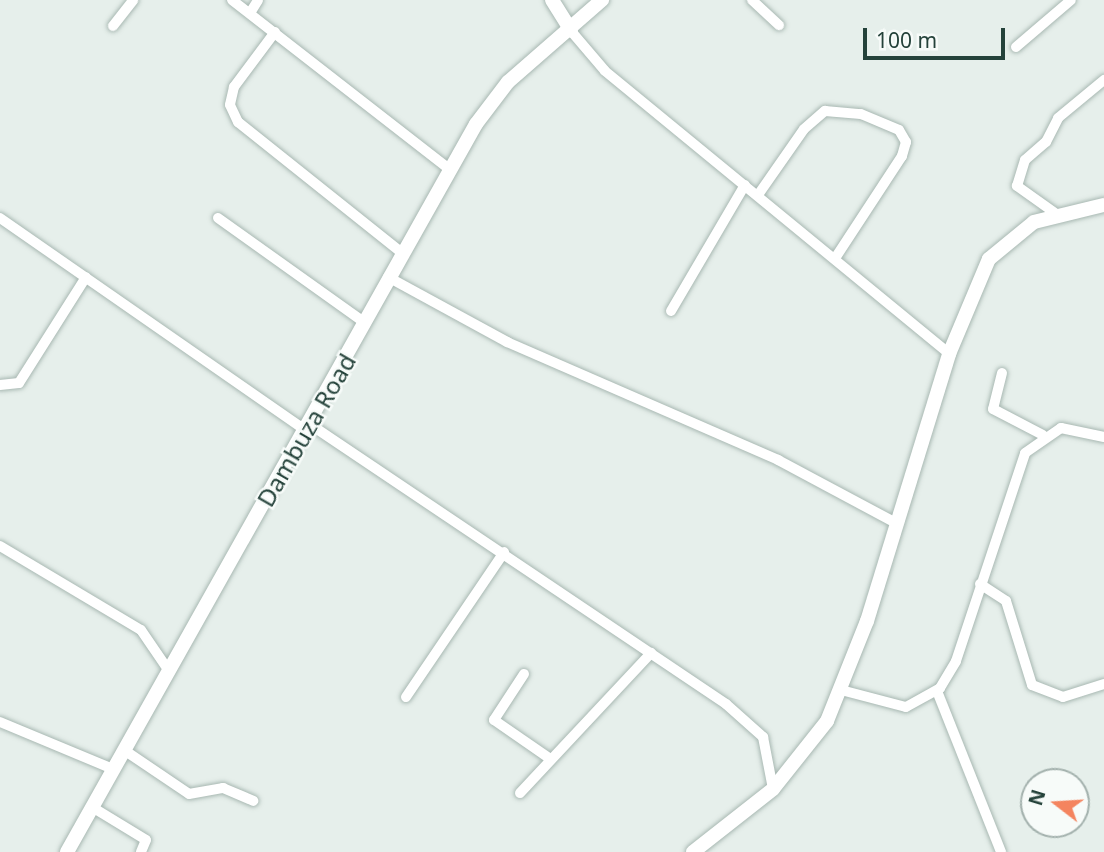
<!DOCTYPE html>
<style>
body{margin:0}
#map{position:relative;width:1104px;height:852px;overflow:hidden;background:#e6efeb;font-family:"Noto Sans",sans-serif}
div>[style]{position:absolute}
.roads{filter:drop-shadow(0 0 2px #a8b8b2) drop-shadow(0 0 2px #a8b8b2)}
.street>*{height:10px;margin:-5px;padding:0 5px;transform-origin:5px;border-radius:5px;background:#fff}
.secondary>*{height:14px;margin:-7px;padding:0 7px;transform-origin:7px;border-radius:7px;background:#fff}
span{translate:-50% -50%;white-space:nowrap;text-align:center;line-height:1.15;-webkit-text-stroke:5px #f7fbf9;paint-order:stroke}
.street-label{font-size:24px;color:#24423a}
.north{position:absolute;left:1020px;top:768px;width:70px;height:70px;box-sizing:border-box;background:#f7fbf9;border:2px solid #a3b1ad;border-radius:50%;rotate:287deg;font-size:19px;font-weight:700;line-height:28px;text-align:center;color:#24423a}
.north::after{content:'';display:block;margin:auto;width:24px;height:32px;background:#f4845f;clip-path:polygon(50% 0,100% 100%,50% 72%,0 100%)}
.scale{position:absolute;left:863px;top:28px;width:142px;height:32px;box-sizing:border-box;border:4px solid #24423a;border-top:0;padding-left:9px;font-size:21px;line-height:24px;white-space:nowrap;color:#24423a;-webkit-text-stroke:5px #f7fbf9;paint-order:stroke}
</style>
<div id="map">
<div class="roads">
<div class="street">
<div style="left:232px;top:0;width:276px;rotate:37.9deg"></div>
<div style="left:752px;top:0;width:37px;rotate:43deg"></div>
<div style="left:250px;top:13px;width:15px;rotate:-58deg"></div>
<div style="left:113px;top:26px;width:33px;rotate:-52deg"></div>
<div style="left:571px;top:31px;width:52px;rotate:49.6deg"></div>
<div style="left:605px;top:71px;width:445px;rotate:39.4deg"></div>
<div style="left:275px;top:32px;width:69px;rotate:126.7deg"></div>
<div style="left:234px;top:87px;width:18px;rotate:103deg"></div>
<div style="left:230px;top:105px;width:19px;rotate:65deg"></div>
<div style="left:238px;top:122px;width:210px;rotate:38.6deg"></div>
<div style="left:1016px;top:47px;width:72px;rotate:-40.5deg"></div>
<div style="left:758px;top:195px;width:80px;rotate:-55.1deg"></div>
<div style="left:804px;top:129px;width:28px;rotate:-41deg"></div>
<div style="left:825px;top:111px;width:36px;rotate:5deg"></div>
<div style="left:861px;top:114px;width:41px;rotate:22.8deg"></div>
<div style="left:899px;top:130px;width:14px;rotate:60deg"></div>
<div style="left:906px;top:142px;width:15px;rotate:106deg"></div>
<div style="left:902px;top:156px;width:121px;rotate:123.2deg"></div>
<div style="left:1055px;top:213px;width:47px;rotate:-144.6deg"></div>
<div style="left:1017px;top:186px;width:27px;rotate:-73deg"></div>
<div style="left:1025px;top:160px;width:28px;rotate:-41deg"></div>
<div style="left:1046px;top:142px;width:27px;rotate:-63deg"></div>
<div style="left:1058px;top:118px;width:60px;rotate:-39.6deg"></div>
<div style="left:0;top:218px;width:370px;rotate:34.8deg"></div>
<div style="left:218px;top:218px;width:181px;rotate:35.5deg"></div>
<div style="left:388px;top:277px;width:136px;rotate:28.6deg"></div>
<div style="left:507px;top:342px;width:296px;rotate:23.5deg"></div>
<div style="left:778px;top:460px;width:134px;rotate:28.1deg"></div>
<div style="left:671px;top:311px;width:146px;rotate:-59.6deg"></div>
<div style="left:1002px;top:373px;width:37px;rotate:104deg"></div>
<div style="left:993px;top:409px;width:56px;rotate:27.5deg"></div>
<div style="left:0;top:385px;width:19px;rotate:-6deg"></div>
<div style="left:19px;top:383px;width:125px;rotate:-57.7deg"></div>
<div style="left:308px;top:423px;width:504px;rotate:33.91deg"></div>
<div style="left:726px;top:704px;width:50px;rotate:41.7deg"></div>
<div style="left:763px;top:737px;width:53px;rotate:79.1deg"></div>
<div style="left:0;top:546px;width:164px;rotate:30.8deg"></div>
<div style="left:141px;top:630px;width:50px;rotate:55.7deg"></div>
<div style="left:980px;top:584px;width:31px;rotate:33deg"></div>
<div style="left:1006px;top:601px;width:88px;rotate:72.8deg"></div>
<div style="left:1032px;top:685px;width:33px;rotate:21deg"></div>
<div style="left:1063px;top:697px;width:43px;rotate:-17.6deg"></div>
<div style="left:524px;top:674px;width:55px;rotate:123.1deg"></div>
<div style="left:494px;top:720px;width:67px;rotate:34.6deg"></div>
<div style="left:841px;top:690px;width:67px;rotate:14.7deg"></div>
<div style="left:906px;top:707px;width:39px;rotate:-29deg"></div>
<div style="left:940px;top:688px;width:31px;rotate:-59deg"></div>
<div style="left:956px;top:661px;width:219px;rotate:-71.6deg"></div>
<div style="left:1025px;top:453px;width:44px;rotate:-34.8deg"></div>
<div style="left:1061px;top:428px;width:44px;rotate:11.8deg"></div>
<div style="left:937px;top:691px;width:173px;rotate:68.3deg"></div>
<div style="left:406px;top:697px;width:175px;rotate:-55.9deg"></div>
<div style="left:0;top:722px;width:122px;rotate:22.6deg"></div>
<div style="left:124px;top:750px;width:78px;rotate:34.1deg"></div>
<div style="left:189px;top:794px;width:35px;rotate:-10deg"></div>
<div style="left:223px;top:788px;width:33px;rotate:23deg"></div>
<div style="left:520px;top:793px;width:192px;rotate:-46.9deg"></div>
<div style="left:92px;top:807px;width:63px;rotate:31.4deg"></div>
<div style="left:146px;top:840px;width:13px;rotate:113deg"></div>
</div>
<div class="secondary">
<div style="left:552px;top:0;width:36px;rotate:58deg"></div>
<div style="left:67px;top:852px;width:835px;rotate:-60.67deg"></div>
<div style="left:476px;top:124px;width:53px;rotate:-52.7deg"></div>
<div style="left:508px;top:82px;width:125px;rotate:-41.1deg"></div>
<div style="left:693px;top:852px;width:102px;rotate:-38.2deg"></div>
<div style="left:773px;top:789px;width:87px;rotate:-51.5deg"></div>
<div style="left:827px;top:721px;width:108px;rotate:-68.2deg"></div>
<div style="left:867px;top:621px;width:279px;rotate:-72.9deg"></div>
<div style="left:949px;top:354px;width:103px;rotate:-67.2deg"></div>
<div style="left:989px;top:259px;width:58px;rotate:-39.4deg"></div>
<div style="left:1034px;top:222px;width:72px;rotate:-13.7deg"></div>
</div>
</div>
<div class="street-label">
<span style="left:306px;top:430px;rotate:-60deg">Dambuza Road</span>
</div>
<div class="north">N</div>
<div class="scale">100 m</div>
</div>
